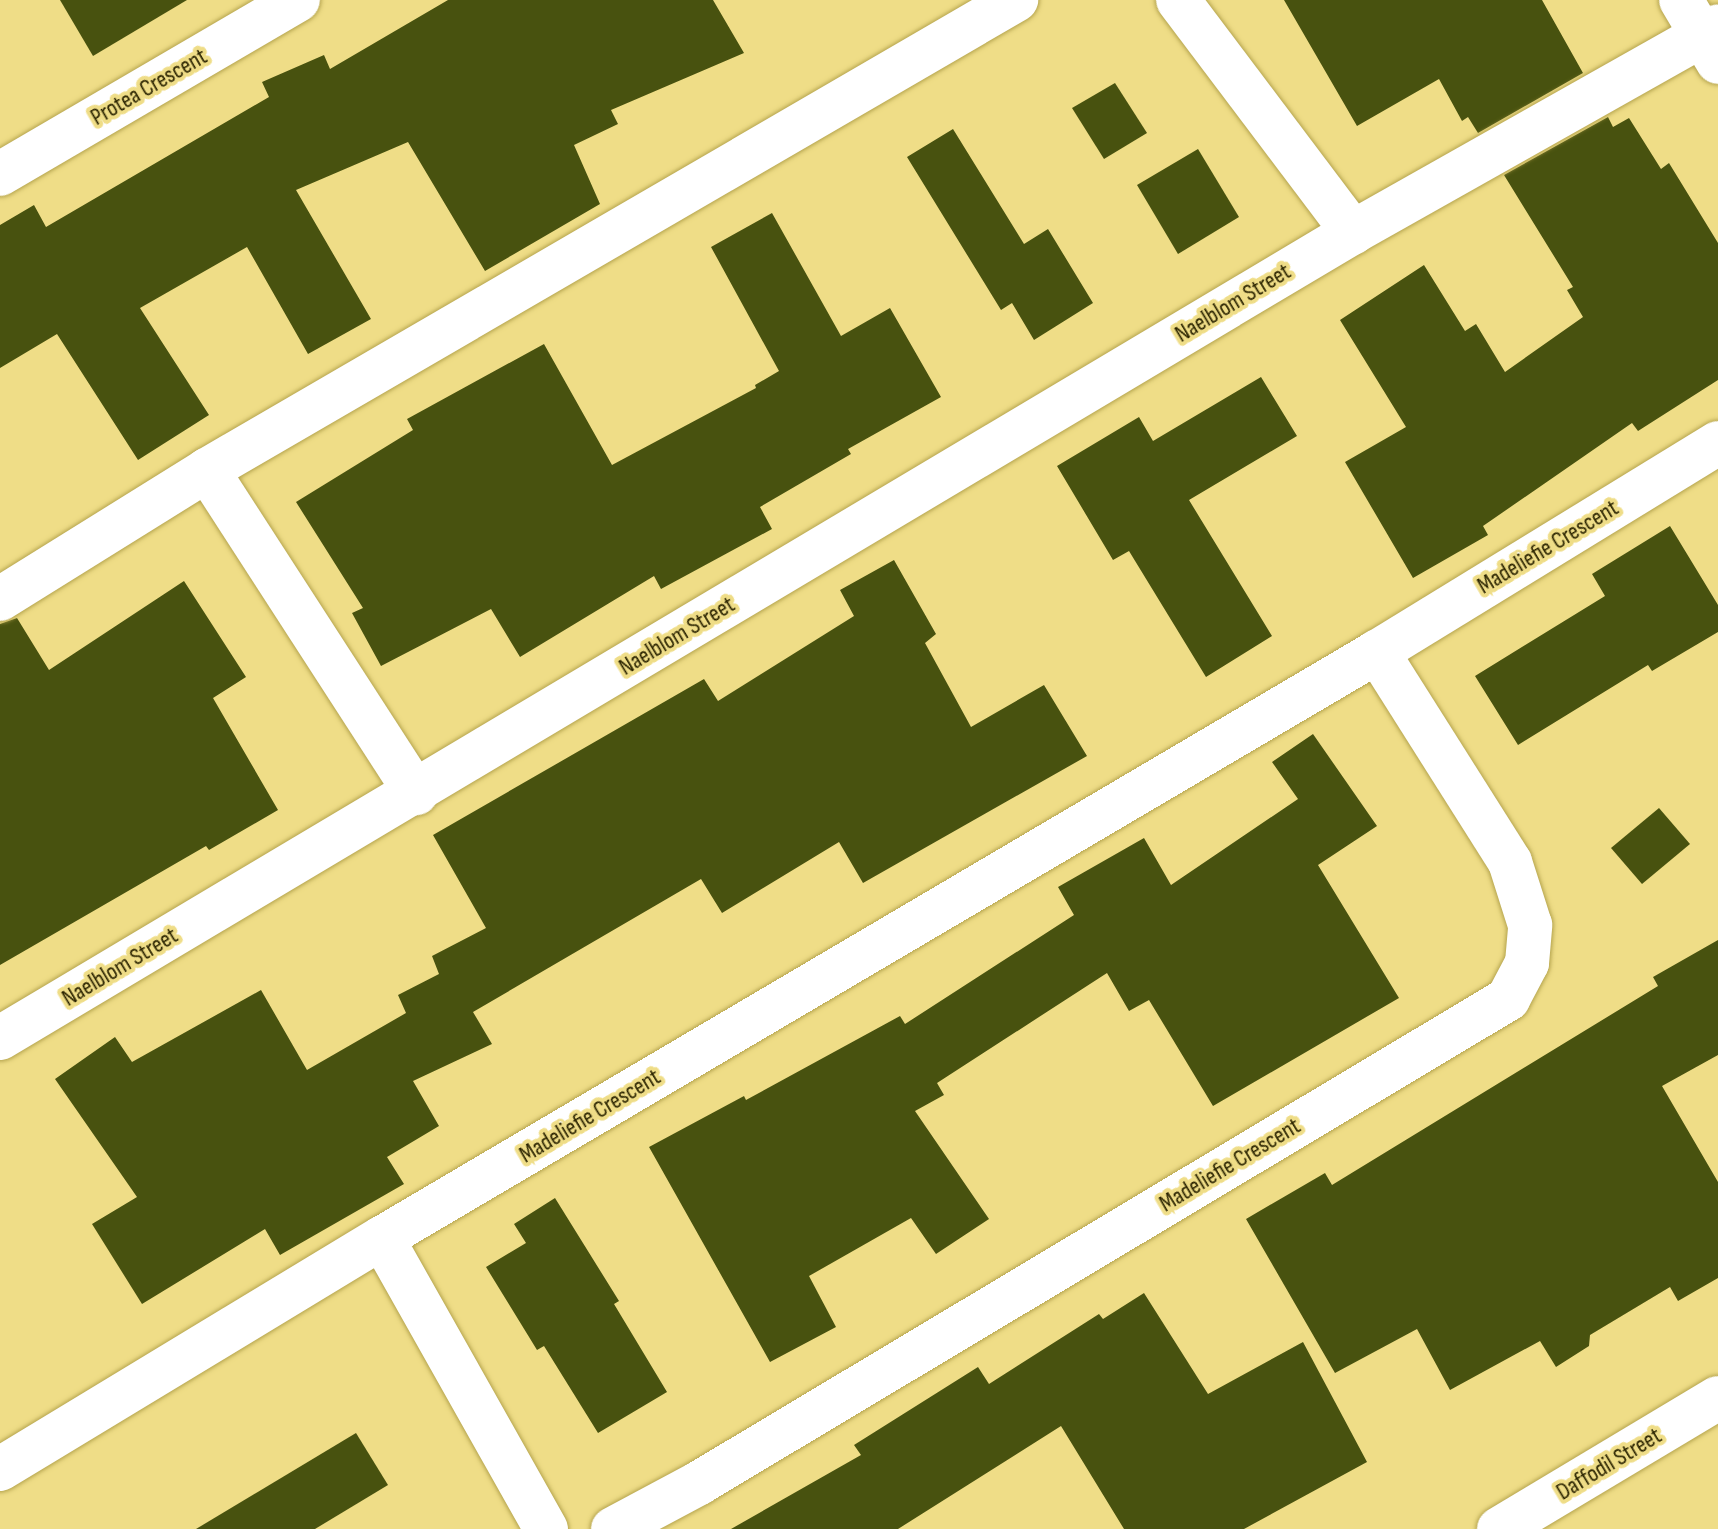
<!DOCTYPE html>
<style>
body{margin:0}
#map{position:relative;width:1718px;height:1529px;overflow:hidden;background:#efdd87;font-family:"Sofia Sans Condensed",sans-serif}
div>[style]{position:absolute}
.building>*{inset:0;background:#48520f}
.roads{filter:drop-shadow(0 0 2px #b5a44e) drop-shadow(0 0 2px #b5a44e)}
.minor>*{height:44px;margin:-22px;padding:0 22px;transform-origin:22px;border-radius:22px;background:#fff}
span{translate:-50% -50%;white-space:nowrap;text-align:center;line-height:1.15;-webkit-text-stroke:8px #efdd87;paint-order:stroke}
.street-label{font-size:24px;color:#2b2400}
</style>
<div id="map">
<div class="building">
<div style="clip-path:polygon(60px 0,187px 0,93px 56px)"></div>
<div style="clip-path:polygon(448px 0,713px 0,744px 53px,611px 110px,618px 124px,574px 145px,600px 204px,485px 271px,408px 142px,296px 190px,371px 319px,308px 354px,247px 247px,140px 308px,209px 415px,138px 460px,57px 334px,0 368px,0 225px,34px 205px,46px 227px,269px 97px,262px 82px,324px 55px,330px 69px)"></div>
<div style="clip-path:polygon(1284px 0,1542px 0,1583px 73px,1478px 133px,1468px 117px,1462px 121px,1439px 79px,1357px 126px)"></div>
<div style="clip-path:polygon(1115px 83px,1147px 133px,1104px 159px,1072px 108px)"></div>
<div style="clip-path:polygon(1608px 117px,1613px 127px,1629px 118px,1661px 169px,1669px 163px,1718px 243px,1718px 380px,1638px 431px,1632px 423px,1483px 526px,1488px 535px,1413px 578px,1345px 462px,1406px 427px,1340px 320px,1424px 265px,1465px 331px,1476px 324px,1505px 372px,1583px 317px,1567px 290px,1573px 287px,1504px 175px)"></div>
<div style="clip-path:polygon(953px 129px,1024px 244px,1048px 229px,1093px 303px,1034px 340px,1012px 303px,1001px 310px,907px 157px)"></div>
<div style="clip-path:polygon(1198px 149px,1239px 217px,1178px 254px,1137px 185px)"></div>
<div style="clip-path:polygon(772px 213px,841px 336px,890px 308px,941px 397px,848px 449px,851px 454px,760px 507px,772px 529px,661px 589px,654px 576px,520px 657px,491px 609px,381px 666px,352px 613px,363px 608px,296px 502px,413px 430px,407px 419px,544px 344px,612px 465px,756px 388px,755px 385px,779px 371px,711px 247px)"></div>
<div style="clip-path:polygon(1261px 377px,1297px 436px,1189px 500px,1272px 636px,1206px 677px,1129px 551px,1113px 560px,1057px 466px,1139px 417px,1153px 441px)"></div>
<div style="clip-path:polygon(1670px 526px,1718px 605px,1718px 632px,1652px 671px,1648px 665px,1518px 745px,1475px 676px,1605px 596px,1592px 574px)"></div>
<div style="clip-path:polygon(894px 560px,936px 634px,925px 643px,971px 727px,1044px 685px,1087px 756px,863px 883px,839px 842px,722px 913px,701px 879px,473px 1012px,492px 1044px,413px 1081px,439px 1126px,387px 1157px,404px 1184px,280px 1255px,265px 1229px,142px 1304px,92px 1224px,137px 1197px,55px 1079px,115px 1037px,132px 1062px,261px 990px,307px 1070px,406px 1013px,398px 995px,439px 974px,432px 956px,486px 928px,433px 835px,704px 679px,718px 701px,854px 616px,840px 590px)"></div>
<div style="clip-path:polygon(184px 581px,246px 677px,213px 698px,278px 810px,209px 850px,206px 846px,0 965px,0 624px,17px 618px,49px 670px)"></div>
<div style="clip-path:polygon(1313px 734px,1377px 826px,1318px 865px,1399px 998px,1213px 1106px,1149px 1000px,1129px 1011px,1107px 973px,937px 1083px,944px 1095px,915px 1111px,989px 1219px,936px 1254px,911px 1218px,809px 1276px,836px 1327px,770px 1362px,649px 1147px,744px 1096px,746px 1100px,900px 1016px,905px 1024px,1074px 915px,1058px 887px,1144px 838px,1171px 885px,1298px 799px,1272px 762px)"></div>
<div style="clip-path:polygon(1659px 808px,1690px 844px,1642px 884px,1611px 848px)"></div>
<div style="clip-path:polygon(1718px 940px,1718px 1055px,1662px 1086px,1718px 1182px,1718px 1278px,1678px 1301px,1670px 1287px,1590px 1335px,1589px 1346px,1556px 1367px,1540px 1341px,1450px 1390px,1417px 1329px,1335px 1373px,1246px 1219px,1325px 1173px,1332px 1185px,1658px 986px,1653px 977px)"></div>
<div style="clip-path:polygon(555px 1198px,619px 1301px,614px 1304px,667px 1392px,598px 1433px,544px 1346px,537px 1350px,486px 1267px,526px 1243px,514px 1224px)"></div>
<div style="clip-path:polygon(1144px 1293px,1208px 1394px,1303px 1342px,1367px 1462px,1244px 1529px,1124px 1529px,1061px 1426px,898px 1529px,731px 1529px,861px 1455px,854px 1445px,978px 1367px,989px 1384px,1099px 1314px,1103px 1319px)"></div>
<div style="clip-path:polygon(356px 1433px,388px 1485px,315px 1529px,196px 1529px)"></div>
</div>
<div class="roads">
<div class="minor">
<div style="left:1178px;top:0;width:291px;rotate:53deg"></div>
<div style="left:1681px;top:0;width:72px;rotate:59.2deg"></div>
<div style="left:0;top:174px;width:345px;rotate:-30.3deg"></div>
<div style="left:207px;top:470px;width:385px;rotate:57.1deg"></div>
<div style="left:0;top:599px;width:244px;rotate:-31.9deg"></div>
<div style="left:207px;top:470px;width:936px;rotate:-30.16deg"></div>
<div style="left:0;top:1038px;width:1575px;rotate:-30.78deg"></div>
<div style="left:1353px;top:232px;width:419px;rotate:-29.4deg"></div>
<div style="left:382px;top:1238px;width:334px;rotate:60.6deg"></div>
<div style="left:0;top:1469px;width:446px;rotate:-31.2deg"></div>
<div style="left:382px;top:1238px;width:1155px;rotate:-30.5deg"></div>
<div style="left:1377px;top:652px;width:400px;rotate:-31.5deg"></div>
<div style="left:613px;top:1529px;width:98px;rotate:-28.1deg"></div>
<div style="left:699px;top:1483px;width:943px;rotate:-30.89deg"></div>
<div style="left:1508px;top:999px;width:41px;rotate:-62.2deg"></div>
<div style="left:1527px;top:963px;width:38px;rotate:-85deg"></div>
<div style="left:1530px;top:925px;width:66px;rotate:-107.6deg"></div>
<div style="left:1510px;top:862px;width:249px;rotate:-122.3deg"></div>
<div style="left:1499px;top:1529px;width:255px;rotate:-30.9deg"></div>
</div>
</div>
<div class="street-label">
<span style="left:149px;top:87px;rotate:-30deg">Protea Crescent</span>
<span style="left:1233px;top:303px;rotate:-31deg">Naelblom Street</span>
<span style="left:1548px;top:547px;rotate:-31deg">Madeliefie Crescent</span>
<span style="left:677px;top:636px;rotate:-31deg">Naelblom Street</span>
<span style="left:120px;top:967px;rotate:-31deg">Naelblom Street</span>
<span style="left:590px;top:1116px;rotate:-31deg">Madeliefie Crescent</span>
<span style="left:1230px;top:1165px;rotate:-31deg">Madeliefie Crescent</span>
<span style="left:1609px;top:1464px;rotate:-31deg">Daffodil Street</span>
</div>
</div>
